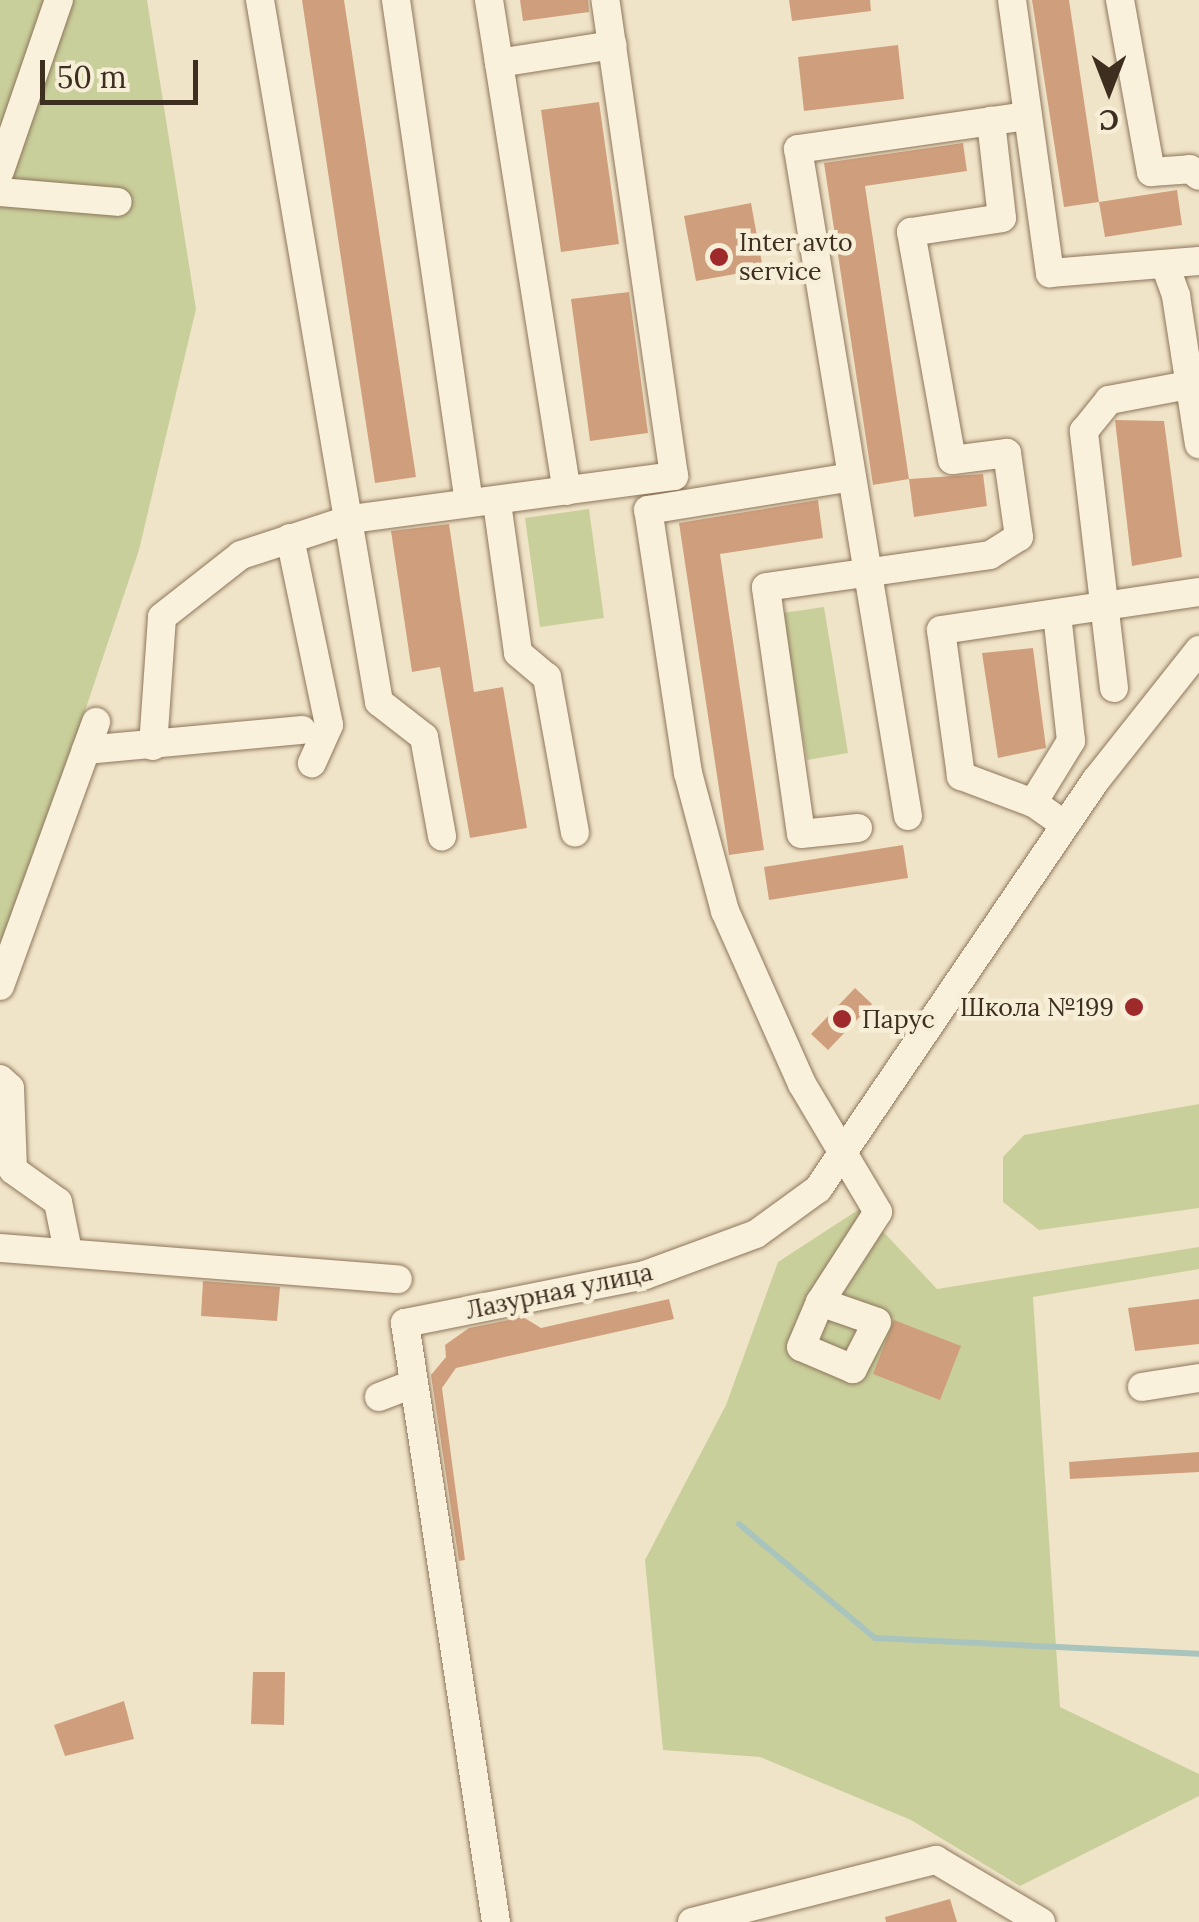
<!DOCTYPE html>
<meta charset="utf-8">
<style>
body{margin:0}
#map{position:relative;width:1199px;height:1922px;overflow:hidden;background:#f0e4c8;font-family:Lora,serif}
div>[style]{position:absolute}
.green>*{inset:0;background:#c9cf9b}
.stream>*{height:6px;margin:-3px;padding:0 3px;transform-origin:3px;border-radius:3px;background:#a9c4bc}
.building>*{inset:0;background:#cf9f7d}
.roads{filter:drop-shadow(0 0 2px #8d765c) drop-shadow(0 0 2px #8d765c)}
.minor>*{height:28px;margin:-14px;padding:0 14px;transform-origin:14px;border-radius:14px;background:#faf1dc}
.dots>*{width:28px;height:28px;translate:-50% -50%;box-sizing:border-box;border:5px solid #f7eed8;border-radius:50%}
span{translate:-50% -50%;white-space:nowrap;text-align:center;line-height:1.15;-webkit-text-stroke:9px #f7eed8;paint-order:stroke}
.poi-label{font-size:25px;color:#3d2e20}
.left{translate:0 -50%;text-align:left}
.right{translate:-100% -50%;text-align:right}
.street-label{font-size:25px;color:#3d2e20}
.north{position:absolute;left:1059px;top:40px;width:100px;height:100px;-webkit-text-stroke:8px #f7eed8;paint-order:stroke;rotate:180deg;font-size:28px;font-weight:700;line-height:40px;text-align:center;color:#3d2e20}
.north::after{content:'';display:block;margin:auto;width:35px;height:45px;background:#3d2e20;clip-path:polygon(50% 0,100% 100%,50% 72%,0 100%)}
.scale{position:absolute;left:40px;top:60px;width:158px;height:45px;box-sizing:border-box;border:5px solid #3d2e20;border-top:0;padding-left:12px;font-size:30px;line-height:35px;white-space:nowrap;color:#3d2e20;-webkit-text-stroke:8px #f7eed8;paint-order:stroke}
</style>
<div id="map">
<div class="green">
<div style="clip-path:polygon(0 0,147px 0,196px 309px,139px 550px,0 964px)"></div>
<div style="clip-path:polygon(589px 509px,604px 618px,540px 627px,525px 518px)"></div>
<div style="clip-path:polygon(824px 607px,848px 753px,807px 760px,782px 613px)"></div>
<div style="clip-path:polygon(1199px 1104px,1199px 1208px,1039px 1230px,1003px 1202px,1003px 1157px,1024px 1135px)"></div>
<div style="clip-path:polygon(861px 1208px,937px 1289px,1199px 1247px,1199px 1269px,1033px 1297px,1060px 1707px,1199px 1774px,1199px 1796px,1020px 1886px,911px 1820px,760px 1757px,663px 1750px,645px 1560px,726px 1405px,778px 1262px)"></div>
</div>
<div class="stream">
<div style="left:739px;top:1524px;width:177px;rotate:40deg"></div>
<div style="left:875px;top:1638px;width:324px;rotate:2.8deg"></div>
</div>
<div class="building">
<div style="clip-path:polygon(302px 0,344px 0,416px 477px,375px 483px)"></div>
<div style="clip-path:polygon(520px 0,588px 0,589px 12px,523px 21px)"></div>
<div style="clip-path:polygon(789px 0,870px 0,871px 11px,792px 21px)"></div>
<div style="clip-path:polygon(1032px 0,1069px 0,1099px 202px,1064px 207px)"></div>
<div style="clip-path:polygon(898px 45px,904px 99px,804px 111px,798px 57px)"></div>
<div style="clip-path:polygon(599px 102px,619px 244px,561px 252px,541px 110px)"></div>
<div style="clip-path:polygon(963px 143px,967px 171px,865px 186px,909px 479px,873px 485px,824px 163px)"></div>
<div style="clip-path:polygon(1177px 190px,1182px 225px,1105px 237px,1099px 202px)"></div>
<div style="clip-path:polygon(751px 203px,763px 269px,696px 281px,684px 216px)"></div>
<div style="clip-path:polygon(629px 292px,648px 433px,590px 441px,571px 299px)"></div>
<div style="clip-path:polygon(1115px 420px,1164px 421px,1182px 557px,1132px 566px)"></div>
<div style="clip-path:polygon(983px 474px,987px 506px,914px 517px,909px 479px)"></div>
<div style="clip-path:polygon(818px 500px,823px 538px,720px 554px,764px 850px,729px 855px,679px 523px)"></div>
<div style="clip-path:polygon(449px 524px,474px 692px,503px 687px,527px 828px,470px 838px,440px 667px,412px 672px,391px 531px)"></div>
<div style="clip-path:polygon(1033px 648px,1046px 748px,998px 758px,982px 653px)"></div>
<div style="clip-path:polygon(903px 845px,908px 878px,769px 900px,764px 867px)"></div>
<div style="clip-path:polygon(855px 988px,872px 1004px,828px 1050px,811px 1034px)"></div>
<div style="clip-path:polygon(203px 1281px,280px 1287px,277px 1321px,201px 1316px)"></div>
<div style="clip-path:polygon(669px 1299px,674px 1319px,456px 1368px,442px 1388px,465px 1560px,459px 1561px,431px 1375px,446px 1357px,445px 1345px,469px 1328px,523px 1317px,541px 1328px)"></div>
<div style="clip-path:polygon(1199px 1299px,1199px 1344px,1135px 1351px,1128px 1308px)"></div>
<div style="clip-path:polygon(894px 1320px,961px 1346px,940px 1400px,873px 1374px)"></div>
<div style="clip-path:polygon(1199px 1452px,1199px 1472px,1070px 1479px,1069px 1462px)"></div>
<div style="clip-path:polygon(253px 1672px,285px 1672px,284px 1725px,251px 1724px)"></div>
<div style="clip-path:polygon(124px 1701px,134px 1739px,65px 1756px,54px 1725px)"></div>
<div style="clip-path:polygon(950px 1899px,957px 1922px,886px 1922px,885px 1917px)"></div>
</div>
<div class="roads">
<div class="minor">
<div style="left:260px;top:0;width:712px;rotate:80.38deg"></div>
<div style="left:379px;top:702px;width:57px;rotate:37.9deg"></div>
<div style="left:424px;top:737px;width:101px;rotate:79.7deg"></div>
<div style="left:396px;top:0;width:508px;rotate:81.74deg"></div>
<div style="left:489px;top:0;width:497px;rotate:81deg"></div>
<div style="left:1012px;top:0;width:276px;rotate:82.1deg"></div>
<div style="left:1050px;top:273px;width:149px;rotate:-4.6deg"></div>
<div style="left:1120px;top:0;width:175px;rotate:79.8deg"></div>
<div style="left:1151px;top:172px;width:39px;rotate:-4deg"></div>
<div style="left:1190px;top:169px;width:11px;rotate:38deg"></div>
<div style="left:499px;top:63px;width:115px;rotate:-9deg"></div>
<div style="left:0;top:171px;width:181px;rotate:-71deg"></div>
<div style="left:0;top:192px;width:118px;rotate:4.8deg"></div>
<div style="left:1165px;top:265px;width:33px;rotate:70deg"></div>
<div style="left:1176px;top:296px;width:150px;rotate:81.2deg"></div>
<div style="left:497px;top:503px;width:151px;rotate:82deg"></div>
<div style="left:518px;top:653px;width:38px;rotate:40deg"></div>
<div style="left:547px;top:677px;width:158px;rotate:79.8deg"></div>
<div style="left:290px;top:538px;width:191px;rotate:78.2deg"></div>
<div style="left:329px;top:725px;width:42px;rotate:114.1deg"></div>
<div style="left:1114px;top:688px;width:259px;rotate:-96.7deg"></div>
<div style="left:1084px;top:431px;width:40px;rotate:-51deg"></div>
<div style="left:1109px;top:400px;width:80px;rotate:-10.8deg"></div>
<div style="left:153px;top:746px;width:129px;rotate:-86deg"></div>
<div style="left:162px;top:617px;width:100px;rotate:-38.1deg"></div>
<div style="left:241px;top:555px;width:116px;rotate:-18.1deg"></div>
<div style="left:351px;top:519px;width:326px;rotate:-7.6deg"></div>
<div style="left:674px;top:476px;width:481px;rotate:-98.2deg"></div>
<div style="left:86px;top:750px;width:217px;rotate:-5.3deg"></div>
<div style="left:1033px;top:803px;width:73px;rotate:-58.5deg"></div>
<div style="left:1071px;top:741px;width:128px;rotate:-96.3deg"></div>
<div style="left:908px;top:816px;width:676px;rotate:-99.36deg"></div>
<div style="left:798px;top:149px;width:232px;rotate:-8.2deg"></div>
<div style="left:1065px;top:825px;width:39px;rotate:-145deg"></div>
<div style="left:1033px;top:803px;width:77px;rotate:-159.4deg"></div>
<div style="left:961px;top:776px;width:147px;rotate:-97.8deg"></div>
<div style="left:941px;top:630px;width:261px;rotate:-8.4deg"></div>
<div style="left:858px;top:828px;width:57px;rotate:174deg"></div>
<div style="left:801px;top:834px;width:249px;rotate:-98.1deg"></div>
<div style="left:766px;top:587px;width:226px;rotate:-8.1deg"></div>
<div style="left:990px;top:555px;width:34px;rotate:-32deg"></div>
<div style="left:1019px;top:537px;width:85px;rotate:-98.1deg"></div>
<div style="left:1007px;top:453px;width:55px;rotate:172.7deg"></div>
<div style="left:952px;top:460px;width:232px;rotate:-100.2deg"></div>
<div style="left:911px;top:232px;width:92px;rotate:-8.7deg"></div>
<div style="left:1002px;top:218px;width:98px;rotate:-96.5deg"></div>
<div style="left:0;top:986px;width:281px;rotate:-70deg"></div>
<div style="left:0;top:1079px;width:13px;rotate:42deg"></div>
<div style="left:10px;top:1088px;width:82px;rotate:87.9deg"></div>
<div style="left:13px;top:1170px;width:55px;rotate:35.4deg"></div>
<div style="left:58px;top:1202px;width:50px;rotate:78.5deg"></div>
<div style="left:0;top:1248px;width:399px;rotate:4.5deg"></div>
<div style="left:820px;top:1302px;width:60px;rotate:19.3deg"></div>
<div style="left:877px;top:1322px;width:53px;rotate:117.1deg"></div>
<div style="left:853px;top:1369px;width:56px;rotate:-157.1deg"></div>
<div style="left:801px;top:1347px;width:49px;rotate:-67.1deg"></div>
<div style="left:820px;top:1302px;width:107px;rotate:-57.2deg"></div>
<div style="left:878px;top:1212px;width:149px;rotate:-120.7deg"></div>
<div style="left:802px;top:1084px;width:189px;rotate:-114deg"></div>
<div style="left:725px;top:911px;width:143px;rotate:-105deg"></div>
<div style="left:688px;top:773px;width:266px;rotate:-98.6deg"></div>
<div style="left:648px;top:510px;width:206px;rotate:-9.2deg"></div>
<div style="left:1142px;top:1387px;width:58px;rotate:-9deg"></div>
<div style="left:379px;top:1397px;width:36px;rotate:-21deg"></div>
<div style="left:496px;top:1922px;width:606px;rotate:-98.64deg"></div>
<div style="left:405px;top:1323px;width:245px;rotate:-11.3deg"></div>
<div style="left:645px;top:1275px;width:118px;rotate:-20.3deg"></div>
<div style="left:756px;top:1234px;width:77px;rotate:-36deg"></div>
<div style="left:818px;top:1189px;width:495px;rotate:-55.8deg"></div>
<div style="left:1096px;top:780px;width:166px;rotate:-51.6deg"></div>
<div style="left:692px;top:1922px;width:252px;rotate:-14.3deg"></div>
<div style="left:936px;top:1860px;width:122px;rotate:30.6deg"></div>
</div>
</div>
<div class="dots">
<div style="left:719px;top:257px;background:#9e2a2b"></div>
<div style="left:1134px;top:1007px;background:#9e2a2b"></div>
<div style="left:842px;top:1019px;background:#9e2a2b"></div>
</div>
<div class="poi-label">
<span class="left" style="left:739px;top:257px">Inter avto<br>service</span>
<span class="right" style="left:1114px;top:1007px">Школа №199</span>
<span class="left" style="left:862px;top:1019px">Парус</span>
</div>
<div class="street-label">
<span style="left:559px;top:1291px;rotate:-12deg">Лазурная улица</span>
</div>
<div class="north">С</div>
<div class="scale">50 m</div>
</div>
